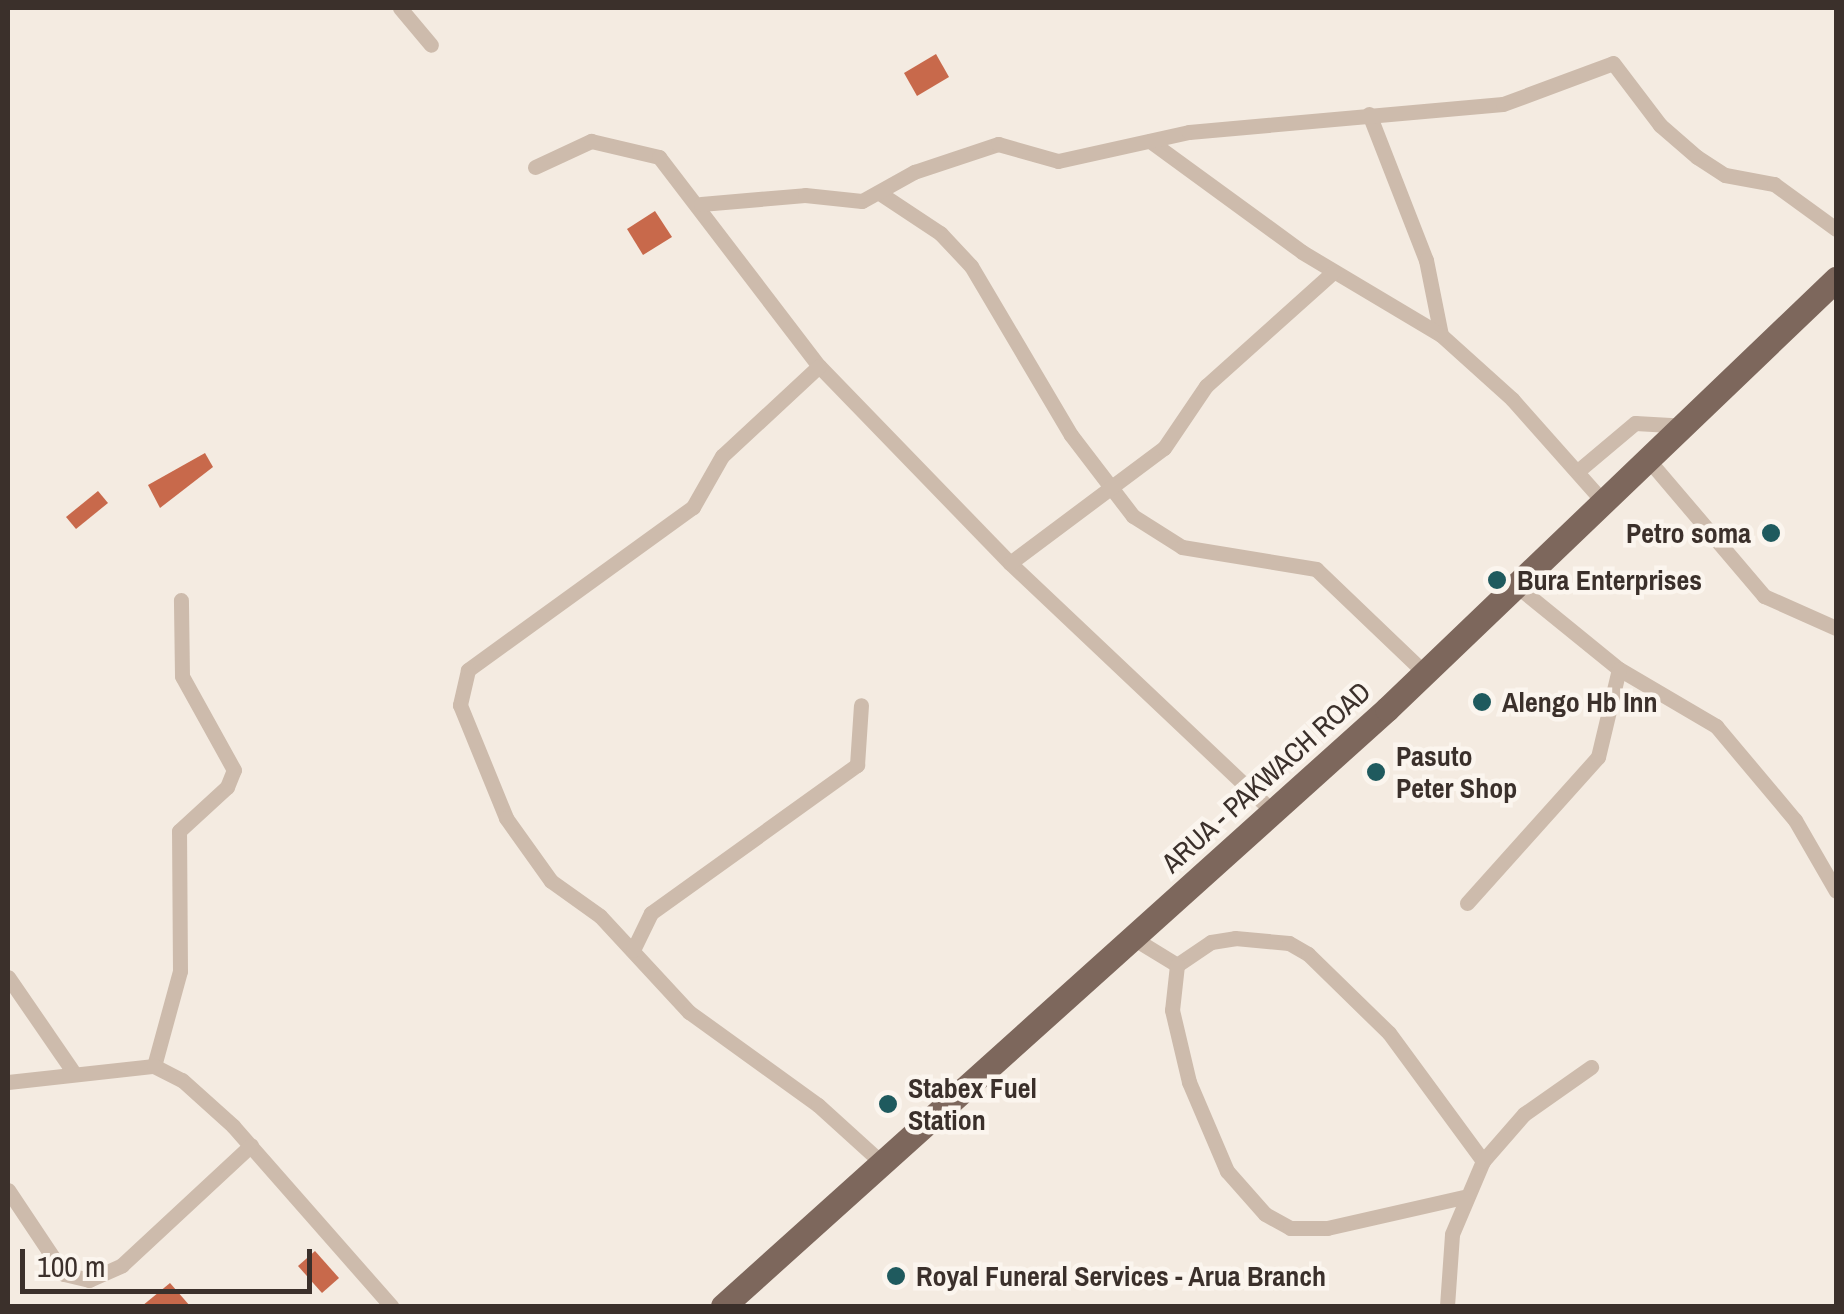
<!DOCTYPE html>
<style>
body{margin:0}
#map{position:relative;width:1844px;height:1314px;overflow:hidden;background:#f4ebe1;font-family:"Archivo Narrow",sans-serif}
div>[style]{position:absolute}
.building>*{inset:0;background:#c8694b}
.street>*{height:15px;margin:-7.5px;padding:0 7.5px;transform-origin:7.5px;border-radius:7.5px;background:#cdbbac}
.primary>*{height:25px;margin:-12.5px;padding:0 12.5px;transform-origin:12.5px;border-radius:12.5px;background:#7d675c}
.dots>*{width:28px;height:28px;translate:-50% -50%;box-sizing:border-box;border:5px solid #fbf5ee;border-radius:50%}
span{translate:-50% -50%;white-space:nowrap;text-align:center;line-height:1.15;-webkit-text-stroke:9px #fbf5ee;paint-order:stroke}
.poi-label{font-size:28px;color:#3b302b;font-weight:700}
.right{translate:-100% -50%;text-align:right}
.left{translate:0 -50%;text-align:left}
.street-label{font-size:28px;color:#3b302b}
.frame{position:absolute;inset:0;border:10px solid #3b302b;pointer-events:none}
.scale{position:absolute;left:20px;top:1249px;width:292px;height:45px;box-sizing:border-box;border:5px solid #3b302b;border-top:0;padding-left:12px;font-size:30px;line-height:35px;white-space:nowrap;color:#3b302b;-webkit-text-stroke:8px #fbf5ee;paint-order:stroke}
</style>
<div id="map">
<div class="building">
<div style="clip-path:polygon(936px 54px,949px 77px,917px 96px,904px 73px)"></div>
<div style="clip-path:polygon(655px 211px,672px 237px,643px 255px,627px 229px)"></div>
<div style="clip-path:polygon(205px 453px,213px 467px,160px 508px,148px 485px)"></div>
<div style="clip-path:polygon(98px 491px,108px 503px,76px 529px,66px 517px)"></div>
<div style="clip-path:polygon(315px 1251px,339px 1278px,322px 1293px,298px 1266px)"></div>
<div style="clip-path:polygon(170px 1283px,190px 1306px,142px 1306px)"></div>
</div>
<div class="street">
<div style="left:400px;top:8px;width:48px;rotate:50deg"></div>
<div style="left:1369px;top:114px;width:157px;rotate:68.7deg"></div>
<div style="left:1426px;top:260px;width:76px;rotate:78.7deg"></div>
<div style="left:1150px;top:141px;width:188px;rotate:36.1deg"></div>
<div style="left:1302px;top:252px;width:162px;rotate:30.8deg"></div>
<div style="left:1441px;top:335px;width:96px;rotate:42deg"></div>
<div style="left:1512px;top:399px;width:142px;rotate:48.4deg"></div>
<div style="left:535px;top:167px;width:62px;rotate:-24.9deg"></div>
<div style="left:591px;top:141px;width:70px;rotate:13.2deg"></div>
<div style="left:659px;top:157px;width:263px;rotate:52.6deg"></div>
<div style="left:819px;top:366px;width:274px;rotate:45.9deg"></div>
<div style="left:1010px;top:563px;width:362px;rotate:43.4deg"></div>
<div style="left:881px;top:194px;width:71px;rotate:33.5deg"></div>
<div style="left:940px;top:233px;width:45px;rotate:46.8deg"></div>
<div style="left:971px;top:266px;width:196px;rotate:59.4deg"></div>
<div style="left:1071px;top:435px;width:102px;rotate:52.6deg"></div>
<div style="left:1133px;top:516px;width:58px;rotate:32.3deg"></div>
<div style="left:1182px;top:547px;width:136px;rotate:9.3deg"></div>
<div style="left:1316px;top:569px;width:151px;rotate:43.7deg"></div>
<div style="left:701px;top:204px;width:104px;rotate:-4.9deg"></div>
<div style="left:805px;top:195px;width:57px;rotate:6deg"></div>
<div style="left:862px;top:201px;width:60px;rotate:-29.1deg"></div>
<div style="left:914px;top:172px;width:89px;rotate:-18.4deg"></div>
<div style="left:998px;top:144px;width:62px;rotate:15.8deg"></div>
<div style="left:1058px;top:161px;width:134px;rotate:-12.5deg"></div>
<div style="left:1189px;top:132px;width:315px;rotate:-5.1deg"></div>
<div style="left:1503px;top:104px;width:117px;rotate:-20.4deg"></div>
<div style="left:1613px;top:63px;width:78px;rotate:52.8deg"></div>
<div style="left:1660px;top:125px;width:49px;rotate:40.9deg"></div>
<div style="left:1697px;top:157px;width:33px;rotate:33deg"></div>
<div style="left:1725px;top:175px;width:50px;rotate:10.4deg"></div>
<div style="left:1774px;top:184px;width:77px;rotate:36deg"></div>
<div style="left:819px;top:366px;width:132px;rotate:137.1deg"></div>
<div style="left:722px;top:456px;width:59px;rotate:119.6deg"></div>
<div style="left:693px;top:507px;width:278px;rotate:144.1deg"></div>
<div style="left:468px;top:670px;width:36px;rotate:103deg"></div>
<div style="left:460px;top:705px;width:122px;rotate:67.8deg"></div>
<div style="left:506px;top:818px;width:77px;rotate:54.5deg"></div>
<div style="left:551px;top:881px;width:60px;rotate:35.5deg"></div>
<div style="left:600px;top:916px;width:131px;rotate:47.2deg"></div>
<div style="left:689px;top:1012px;width:159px;rotate:35.8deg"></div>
<div style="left:818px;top:1105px;width:86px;rotate:42.2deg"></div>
<div style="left:1651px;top:463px;width:175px;rotate:49.6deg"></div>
<div style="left:1764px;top:596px;width:79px;rotate:24deg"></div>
<div style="left:1579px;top:470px;width:73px;rotate:-40deg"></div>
<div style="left:1635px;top:423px;width:53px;rotate:3.2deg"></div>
<div style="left:1010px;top:563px;width:192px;rotate:-36.8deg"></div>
<div style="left:1164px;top:448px;width:75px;rotate:-55.9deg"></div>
<div style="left:1206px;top:386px;width:171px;rotate:-41.9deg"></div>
<div style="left:1518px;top:587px;width:130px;rotate:39.1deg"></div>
<div style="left:1619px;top:669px;width:113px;rotate:30.4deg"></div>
<div style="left:1716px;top:726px;width:123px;rotate:50deg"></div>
<div style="left:1795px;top:820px;width:82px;rotate:60deg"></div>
<div style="left:1467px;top:903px;width:196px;rotate:-48.1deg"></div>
<div style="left:1598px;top:757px;width:90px;rotate:-76.6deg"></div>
<div style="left:1133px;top:938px;width:52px;rotate:31.5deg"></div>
<div style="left:1177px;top:965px;width:41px;rotate:-34.1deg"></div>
<div style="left:1211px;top:942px;width:24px;rotate:-9deg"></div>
<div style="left:1235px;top:938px;width:54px;rotate:5.3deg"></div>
<div style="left:1289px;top:943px;width:22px;rotate:30deg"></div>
<div style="left:1308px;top:954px;width:113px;rotate:44.3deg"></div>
<div style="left:1389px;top:1033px;width:159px;rotate:53.7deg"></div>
<div style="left:633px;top:950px;width:41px;rotate:-64.1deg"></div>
<div style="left:651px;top:913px;width:254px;rotate:-35.7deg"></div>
<div style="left:857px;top:765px;width:60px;rotate:-86.2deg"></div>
<div style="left:1177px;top:965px;width:45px;rotate:96.3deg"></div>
<div style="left:1172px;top:1010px;width:74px;rotate:76.7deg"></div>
<div style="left:1189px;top:1082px;width:97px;rotate:66.9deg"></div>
<div style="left:1227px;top:1171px;width:57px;rotate:48.5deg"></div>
<div style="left:1265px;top:1214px;width:29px;rotate:29deg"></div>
<div style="left:1290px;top:1228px;width:37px"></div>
<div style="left:1327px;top:1228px;width:140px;rotate:-12.8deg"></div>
<div style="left:8px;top:977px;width:113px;rotate:55.5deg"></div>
<div style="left:154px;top:1066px;width:98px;rotate:-74.7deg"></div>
<div style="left:180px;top:971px;width:140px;rotate:-90.4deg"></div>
<div style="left:179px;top:831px;width:65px;rotate:-42.5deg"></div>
<div style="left:227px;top:787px;width:18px;rotate:-68deg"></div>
<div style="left:234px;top:770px;width:107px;rotate:-119deg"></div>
<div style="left:182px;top:676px;width:76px;rotate:-90.8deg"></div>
<div style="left:8px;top:1082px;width:147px;rotate:-6.3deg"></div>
<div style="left:154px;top:1066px;width:31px;rotate:27deg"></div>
<div style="left:182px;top:1080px;width:69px;rotate:42deg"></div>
<div style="left:233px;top:1126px;width:240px;rotate:48.7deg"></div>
<div style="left:8px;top:1190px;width:101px;rotate:56.3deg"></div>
<div style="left:64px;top:1274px;width:26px;rotate:13deg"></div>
<div style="left:89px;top:1280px;width:36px;rotate:-24deg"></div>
<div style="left:122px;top:1265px;width:176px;rotate:-42.9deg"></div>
<div style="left:1447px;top:1306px;width:72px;rotate:-86deg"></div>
<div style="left:1452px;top:1234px;width:79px;rotate:-67deg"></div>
<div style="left:1483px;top:1161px;width:62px;rotate:-48.9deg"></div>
<div style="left:1524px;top:1114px;width:82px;rotate:-35deg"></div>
</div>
<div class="primary">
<div style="left:723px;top:1306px;width:893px;rotate:-41.96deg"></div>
<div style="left:1387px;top:709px;width:622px;rotate:-43.76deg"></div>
</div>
<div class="dots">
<div style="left:1771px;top:533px;background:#1f5a5e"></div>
<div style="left:1497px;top:580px;background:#1f5a5e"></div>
<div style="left:1482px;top:702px;background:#1f5a5e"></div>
<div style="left:1376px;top:772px;background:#1f5a5e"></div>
<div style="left:888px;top:1104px;background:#1f5a5e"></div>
<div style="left:896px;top:1276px;background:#1f5a5e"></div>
</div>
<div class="poi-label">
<span class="right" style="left:1751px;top:533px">Petro soma</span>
<span class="left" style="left:1517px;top:580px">Bura Enterprises</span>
<span class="left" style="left:1502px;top:702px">Alengo Hb Inn</span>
<span class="left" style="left:1396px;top:772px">Pasuto<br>Peter Shop</span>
<span class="left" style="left:908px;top:1104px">Stabex Fuel<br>Station</span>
<span class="left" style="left:916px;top:1276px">Royal Funeral Services - Arua Branch</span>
</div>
<div class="street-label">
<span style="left:1266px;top:777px;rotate:-42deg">ARUA - PAKWACH ROAD</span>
</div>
<div class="frame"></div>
<div class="scale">100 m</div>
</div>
